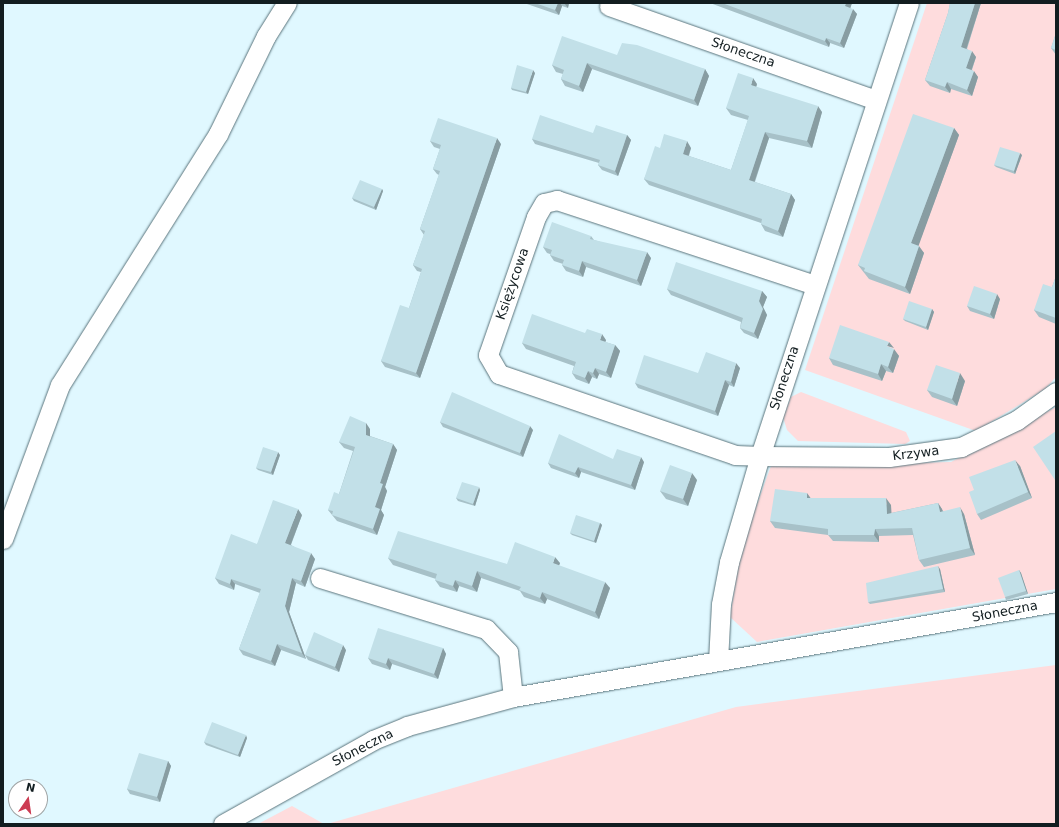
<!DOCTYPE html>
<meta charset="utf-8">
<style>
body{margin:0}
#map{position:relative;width:1059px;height:827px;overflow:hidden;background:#e0f8ff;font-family:"DejaVu Sans",sans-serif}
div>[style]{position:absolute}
.green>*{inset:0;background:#fedcdd}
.roads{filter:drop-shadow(0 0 1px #5a747c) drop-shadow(0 0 1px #5a747c)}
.street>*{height:19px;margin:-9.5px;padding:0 9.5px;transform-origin:9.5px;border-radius:9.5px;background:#fff}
.wall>*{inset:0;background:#a7c1c8}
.shaded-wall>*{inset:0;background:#889da2}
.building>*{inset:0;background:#c2e0e8}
span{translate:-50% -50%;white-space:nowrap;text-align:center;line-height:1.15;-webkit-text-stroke:3px #fff;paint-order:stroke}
.street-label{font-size:13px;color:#121d20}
.frame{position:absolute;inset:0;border:4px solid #121d20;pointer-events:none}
.north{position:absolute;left:8px;top:779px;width:40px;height:40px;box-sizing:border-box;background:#fff;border:1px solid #a0a5a6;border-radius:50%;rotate:13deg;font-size:11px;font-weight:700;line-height:16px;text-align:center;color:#121d20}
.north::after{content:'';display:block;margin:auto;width:14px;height:18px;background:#cc3b52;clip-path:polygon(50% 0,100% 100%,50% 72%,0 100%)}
</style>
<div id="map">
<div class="green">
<div style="clip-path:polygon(927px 3px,1056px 3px,1056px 377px,1045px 389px,976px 431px,805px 370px)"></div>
<div style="clip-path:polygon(801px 392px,906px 432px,910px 441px,905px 444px,798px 441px,787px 430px,783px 417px,791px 397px)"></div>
<div style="clip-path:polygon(1056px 407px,1056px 589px,757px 642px,730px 617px,741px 548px,771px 466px,951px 462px)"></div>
<div style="clip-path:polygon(1056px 665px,1056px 824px,327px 824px,736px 707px)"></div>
<div style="clip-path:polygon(292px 806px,324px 824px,258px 824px)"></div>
</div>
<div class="roads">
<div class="street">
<div style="left:609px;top:6px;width:283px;rotate:19.4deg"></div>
<div style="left:815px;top:285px;width:272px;rotate:-161.8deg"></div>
<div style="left:557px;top:200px;width:13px;rotate:167deg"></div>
<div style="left:544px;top:203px;width:16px;rotate:120deg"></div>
<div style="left:536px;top:217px;width:146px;rotate:109.2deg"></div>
<div style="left:488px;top:355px;width:22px;rotate:60deg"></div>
<div style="left:499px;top:374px;width:250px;rotate:18.9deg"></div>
<div style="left:735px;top:455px;width:25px;rotate:2deg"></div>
<div style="left:760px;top:456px;width:129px;rotate:0.4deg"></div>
<div style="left:889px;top:457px;width:73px;rotate:-7.9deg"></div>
<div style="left:961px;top:447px;width:62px;rotate:-25.7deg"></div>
<div style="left:1017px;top:420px;width:48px;rotate:-35.7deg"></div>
<div style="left:3px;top:539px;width:164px;rotate:-69.7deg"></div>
<div style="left:60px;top:385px;width:297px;rotate:-57.8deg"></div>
<div style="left:218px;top:134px;width:109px;rotate:-63.9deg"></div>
<div style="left:266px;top:36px;width:39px;rotate:-58deg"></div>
<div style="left:320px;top:578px;width:174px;rotate:17.1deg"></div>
<div style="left:486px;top:629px;width:32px;rotate:46deg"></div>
<div style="left:508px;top:652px;width:45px;rotate:83.7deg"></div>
<div style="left:718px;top:661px;width:57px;rotate:-87deg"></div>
<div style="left:721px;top:604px;width:43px;rotate:-79.2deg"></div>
<div style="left:729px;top:562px;width:110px;rotate:-73.7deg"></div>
<div style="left:760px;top:456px;width:477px;rotate:-71.8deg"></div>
<div style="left:223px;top:824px;width:172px;rotate:-29.2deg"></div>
<div style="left:373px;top:740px;width:37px;rotate:-22deg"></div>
<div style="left:407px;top:726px;width:110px;rotate:-15.3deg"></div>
<div style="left:513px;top:697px;width:551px;rotate:-9.92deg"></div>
</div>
</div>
<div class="wall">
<div style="clip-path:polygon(524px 3px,569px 3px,568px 8px,562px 6px,559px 15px)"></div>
<div style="clip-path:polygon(710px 3px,852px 3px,850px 8px,857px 14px,844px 48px,830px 43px,829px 47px)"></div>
<div style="clip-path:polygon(950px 3px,981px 3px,967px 49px,976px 57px,972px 70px,978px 77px,972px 96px,951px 89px,950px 93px,930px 86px,925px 80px,948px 13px)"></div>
<div style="clip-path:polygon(1056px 33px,1056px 55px,1051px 48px)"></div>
<div style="clip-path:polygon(617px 55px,705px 69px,709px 76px,698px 106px,592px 69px,583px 92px,565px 86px,561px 79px,563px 74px,556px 72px,552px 65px)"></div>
<div style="clip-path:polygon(535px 73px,528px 94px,512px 90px,511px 88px)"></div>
<div style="clip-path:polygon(757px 84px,756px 87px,822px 112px,812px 148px,769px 138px,755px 182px,791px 194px,795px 200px,783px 237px,765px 231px,761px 224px,761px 223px,649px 185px,644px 179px,660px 148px,691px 148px,689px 156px,731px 170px,748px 120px,731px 115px,726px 108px)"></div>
<div style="clip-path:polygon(954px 128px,959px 135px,918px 246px,924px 253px,910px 294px,869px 279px,858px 265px)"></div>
<div style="clip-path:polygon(593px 133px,627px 135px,631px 140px,618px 176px,602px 170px,598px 165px,599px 163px,535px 144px,532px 139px)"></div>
<div style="clip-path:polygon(430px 141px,501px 144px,420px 378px,385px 367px,381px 361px,409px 308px,421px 272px,417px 271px,413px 265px,424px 235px,420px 229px,439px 175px,437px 174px,433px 169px,440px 149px,434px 147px)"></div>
<div style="clip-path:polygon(1022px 155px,1015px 174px,996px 167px,994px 165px)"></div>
<div style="clip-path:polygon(382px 189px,383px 191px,376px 210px,354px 201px,352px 198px)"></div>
<div style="clip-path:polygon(591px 236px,594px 240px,651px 258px,641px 286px,586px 267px,583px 277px,566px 271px,562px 265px,563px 264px,554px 261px,550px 255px,550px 254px,547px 253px,543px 247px)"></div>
<div style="clip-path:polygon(1056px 276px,1056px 324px,1039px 317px,1034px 310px,1052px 287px)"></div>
<div style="clip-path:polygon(667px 289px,762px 291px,767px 297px,763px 307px,767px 315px,758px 339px,744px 333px,740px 328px,741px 322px,671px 295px)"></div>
<div style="clip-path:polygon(1000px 299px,994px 319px,970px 311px,967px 306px)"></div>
<div style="clip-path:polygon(932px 309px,934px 312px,928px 330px,905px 321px,903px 319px)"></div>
<div style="clip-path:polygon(606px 340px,605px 342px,615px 345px,620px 351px,611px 378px,599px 374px,597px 379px,592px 377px,589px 384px,576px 379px,572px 373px,574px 366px,526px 349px,522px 343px)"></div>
<div style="clip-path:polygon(893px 349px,899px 356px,893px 373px,886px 371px,882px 381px,833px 365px,829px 358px)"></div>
<div style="clip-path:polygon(740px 368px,734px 387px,729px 385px,718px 416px,638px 388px,635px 383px,698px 373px)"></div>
<div style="clip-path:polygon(965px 381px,957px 406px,932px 397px,927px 390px)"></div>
<div style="clip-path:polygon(440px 422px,533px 430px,523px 457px,443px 427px)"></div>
<div style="clip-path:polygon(370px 429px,370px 436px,393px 444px,397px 450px,385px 487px,387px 491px,381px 510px,384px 515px,377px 535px,337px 521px,328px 510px,339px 494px,353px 451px,344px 448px,339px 442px)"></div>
<div style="clip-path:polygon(280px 455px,273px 475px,258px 470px,256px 468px)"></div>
<div style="clip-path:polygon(613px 459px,644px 462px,635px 490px,581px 472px,579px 478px,551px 468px,548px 463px)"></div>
<div style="clip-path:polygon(1020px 466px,1032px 498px,981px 520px,977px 514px,974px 490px)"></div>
<div style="clip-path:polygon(697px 480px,688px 506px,666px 499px,660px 491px)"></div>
<div style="clip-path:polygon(480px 490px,475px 506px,458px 501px,456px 498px)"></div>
<div style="clip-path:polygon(810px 498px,891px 505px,891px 513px,938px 503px,943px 511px,964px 514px,975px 555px,924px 567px,919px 560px,913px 535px,879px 536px,879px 542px,833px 541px,828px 535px,775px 528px,770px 521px)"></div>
<div style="clip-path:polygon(302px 515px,291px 545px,315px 559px,305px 587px,296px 583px,289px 612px,306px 659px,281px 650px,275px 666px,243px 655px,239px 649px,260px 593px,235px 584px,234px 590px,219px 584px,215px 578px,257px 544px)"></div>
<div style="clip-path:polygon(600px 523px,602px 525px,596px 543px,572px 535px,570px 533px)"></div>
<div style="clip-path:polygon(388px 558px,507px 564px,560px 563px,559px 566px,610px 588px,599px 619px,547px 599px,545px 604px,524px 597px,520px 591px,481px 578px,477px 592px,459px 586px,457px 592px,440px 587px,435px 580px,436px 579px,393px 565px)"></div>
<div style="clip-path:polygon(940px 569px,945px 592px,870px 604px,868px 602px)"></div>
<div style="clip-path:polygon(1019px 570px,1021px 573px,1028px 594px,1006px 600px,1005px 597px)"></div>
<div style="clip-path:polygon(443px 648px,446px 654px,438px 679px,392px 664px,390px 670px,372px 664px,368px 658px)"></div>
<div style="clip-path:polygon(346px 650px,339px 672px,308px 660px,305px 655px)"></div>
<div style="clip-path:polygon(247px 738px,240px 757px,206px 745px,204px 742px)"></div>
<div style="clip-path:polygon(168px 761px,171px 766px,160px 802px,130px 794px,127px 789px)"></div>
</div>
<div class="shaded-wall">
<div style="clip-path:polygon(558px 3px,560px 3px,562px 6px,559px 15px,555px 10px)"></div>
<div style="clip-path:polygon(564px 3px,569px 3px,568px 8px)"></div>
<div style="clip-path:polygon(846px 3px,852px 3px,849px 12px,845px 6px)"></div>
<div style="clip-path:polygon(975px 3px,981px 3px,965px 53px,961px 47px)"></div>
<div style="clip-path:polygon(853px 9px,857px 14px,844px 48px,840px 43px)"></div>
<div style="clip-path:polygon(826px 38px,830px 43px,829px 47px,825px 41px)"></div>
<div style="clip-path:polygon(972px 51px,976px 57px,970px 74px,966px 68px)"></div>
<div style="clip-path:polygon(587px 63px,592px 69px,583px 92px,579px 86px)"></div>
<div style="clip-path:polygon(705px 69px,709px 76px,698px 106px,694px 100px)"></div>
<div style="clip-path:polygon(533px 70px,535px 73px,528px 94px,526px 92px)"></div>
<div style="clip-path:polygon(974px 71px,978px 77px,972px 96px,967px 90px)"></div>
<div style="clip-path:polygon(753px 78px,757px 84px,755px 91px,751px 85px)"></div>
<div style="clip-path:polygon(947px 82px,951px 89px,950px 93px,945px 87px)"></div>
<div style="clip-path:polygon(818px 106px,822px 112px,812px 148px,807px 141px)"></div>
<div style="clip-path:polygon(954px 128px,959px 135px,917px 250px,911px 243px)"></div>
<div style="clip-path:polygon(765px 132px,769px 138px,753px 186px,749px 180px)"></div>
<div style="clip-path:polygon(627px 135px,631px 140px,618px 176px,615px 171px)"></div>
<div style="clip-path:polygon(497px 138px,501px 144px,420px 378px,416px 373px)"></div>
<div style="clip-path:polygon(687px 141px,691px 148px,687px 160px,683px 154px)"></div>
<div style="clip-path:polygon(1020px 153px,1022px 155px,1015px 174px,1014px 171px)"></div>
<div style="clip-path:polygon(382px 189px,383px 191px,376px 210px,374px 207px)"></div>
<div style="clip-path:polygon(791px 194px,795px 200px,783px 237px,778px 231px)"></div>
<div style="clip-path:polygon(919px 246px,924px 253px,910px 294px,905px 287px)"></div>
<div style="clip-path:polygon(647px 252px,651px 258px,641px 286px,637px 280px)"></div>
<div style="clip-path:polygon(582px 261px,586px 267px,583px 277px,579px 271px)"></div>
<div style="clip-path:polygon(762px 291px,767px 297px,763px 307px,767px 315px,758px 339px,754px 333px,759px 301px)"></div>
<div style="clip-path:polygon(997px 294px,1000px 299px,994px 319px,990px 314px)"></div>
<div style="clip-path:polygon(932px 309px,934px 312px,928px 330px,926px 327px)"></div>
<div style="clip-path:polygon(602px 334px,606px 340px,604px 346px,600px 340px)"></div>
<div style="clip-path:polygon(889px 342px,894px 348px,887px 346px)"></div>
<div style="clip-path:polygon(615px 345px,620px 351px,611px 378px,606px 372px)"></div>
<div style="clip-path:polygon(894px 349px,899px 356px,893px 373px,888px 367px)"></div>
<div style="clip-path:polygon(736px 363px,740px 368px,734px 387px,731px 382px)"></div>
<div style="clip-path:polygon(881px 364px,886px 371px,882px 381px,878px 374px)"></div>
<div style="clip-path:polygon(595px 368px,599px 374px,597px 379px,593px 373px)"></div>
<div style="clip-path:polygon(588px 371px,592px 377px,589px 384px,585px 378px)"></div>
<div style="clip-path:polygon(960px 373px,965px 381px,957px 406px,952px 399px)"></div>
<div style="clip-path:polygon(725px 380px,729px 385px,718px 416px,715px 411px)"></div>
<div style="clip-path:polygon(366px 423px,370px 429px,370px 441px,366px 435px)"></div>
<div style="clip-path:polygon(530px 426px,533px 430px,523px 457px,520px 453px)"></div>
<div style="clip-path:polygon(393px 444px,397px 450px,385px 487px,387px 491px,381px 510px,384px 515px,377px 535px,373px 529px,375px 507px,380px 483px)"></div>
<div style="clip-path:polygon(278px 452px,280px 455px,273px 475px,271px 472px)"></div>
<div style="clip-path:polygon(641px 457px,644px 462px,635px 490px,631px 485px)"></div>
<div style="clip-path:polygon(1015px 460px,1020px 466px,1032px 498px,1028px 492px)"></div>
<div style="clip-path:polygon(578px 467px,581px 472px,579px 478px,575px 473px)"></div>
<div style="clip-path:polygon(692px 473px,697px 480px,688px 506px,683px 499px)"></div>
<div style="clip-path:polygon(479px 487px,480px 490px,475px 506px,473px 504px)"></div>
<div style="clip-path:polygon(807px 493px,812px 500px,807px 498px)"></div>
<div style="clip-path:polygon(886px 498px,891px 505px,892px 521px,887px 514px)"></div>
<div style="clip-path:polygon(938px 503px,942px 509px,945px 518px,940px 512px)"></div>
<div style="clip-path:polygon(960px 507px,964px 514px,975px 555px,970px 548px)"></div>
<div style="clip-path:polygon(298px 509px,302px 515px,289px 549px,285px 543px)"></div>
<div style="clip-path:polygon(600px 523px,602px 525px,596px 543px,594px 541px)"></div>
<div style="clip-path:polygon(875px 529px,879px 536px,879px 542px,874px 535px)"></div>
<div style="clip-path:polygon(311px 553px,315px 559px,305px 587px,301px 581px)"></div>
<div style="clip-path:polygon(555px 557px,560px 563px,557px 570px,553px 563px)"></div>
<div style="clip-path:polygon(938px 566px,940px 569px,945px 592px,943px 589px)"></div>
<div style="clip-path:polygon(1019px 570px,1021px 573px,1028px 594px,1026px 591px)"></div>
<div style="clip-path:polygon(477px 571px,481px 578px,477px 592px,472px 586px)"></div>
<div style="clip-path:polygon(292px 578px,296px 583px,289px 612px,306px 659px,302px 653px,285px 606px)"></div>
<div style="clip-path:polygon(231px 579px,235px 584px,234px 590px,230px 584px)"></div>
<div style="clip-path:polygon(455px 580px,459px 586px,457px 592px,453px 586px)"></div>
<div style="clip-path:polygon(605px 582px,610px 588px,599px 619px,595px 612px)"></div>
<div style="clip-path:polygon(542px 592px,547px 599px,545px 604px,540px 598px)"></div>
<div style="clip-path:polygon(277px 644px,281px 650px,275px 666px,271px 661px)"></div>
<div style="clip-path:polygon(343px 645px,346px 650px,339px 672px,335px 667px)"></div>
<div style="clip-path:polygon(443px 648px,446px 654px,438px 679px,434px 674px)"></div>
<div style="clip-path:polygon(388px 658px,392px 664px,390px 670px,386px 664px)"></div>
<div style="clip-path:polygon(246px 735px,247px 738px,240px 757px,238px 755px)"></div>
<div style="clip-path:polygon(168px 761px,171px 766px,160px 802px,157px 797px)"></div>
</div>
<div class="building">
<div style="clip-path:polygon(535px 3px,558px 3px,555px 10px)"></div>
<div style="clip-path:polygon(722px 3px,846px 3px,845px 6px,853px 9px,840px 43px,826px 38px,825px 41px)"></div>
<div style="clip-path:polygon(950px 3px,975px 3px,961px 47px,972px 51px,966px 68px,974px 71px,967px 90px,947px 82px,945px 87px,925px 80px,948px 13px)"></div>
<div style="clip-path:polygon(1056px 33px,1056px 50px,1051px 48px)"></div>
<div style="clip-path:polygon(562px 36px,617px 55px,622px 43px,637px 45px,705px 69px,694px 100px,587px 63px,579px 86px,561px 79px,564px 70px,552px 65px)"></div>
<div style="clip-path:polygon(517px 65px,533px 70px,526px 92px,511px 88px)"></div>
<div style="clip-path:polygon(738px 73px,753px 78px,751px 85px,818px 106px,807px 141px,765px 132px,749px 180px,791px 194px,778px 231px,761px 224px,762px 219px,644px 179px,655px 146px,660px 148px,664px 134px,687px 141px,683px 154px,731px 170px,749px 116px,726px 108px)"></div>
<div style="clip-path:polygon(913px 114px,954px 128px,911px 243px,919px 246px,905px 287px,864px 271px,865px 268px,858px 265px)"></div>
<div style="clip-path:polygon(540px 115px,593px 133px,596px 125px,627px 135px,615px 171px,598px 165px,600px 160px,532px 139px)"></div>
<div style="clip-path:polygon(438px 118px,497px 138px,416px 373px,381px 361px,400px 305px,409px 308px,422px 269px,413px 265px,425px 231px,420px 229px,440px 171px,433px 169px,441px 145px,430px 141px)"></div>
<div style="clip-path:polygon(1000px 147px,1020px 153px,1014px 171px,994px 165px)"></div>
<div style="clip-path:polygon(360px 180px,382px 189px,374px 207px,352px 198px)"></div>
<div style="clip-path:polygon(552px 222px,591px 236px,590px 239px,647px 252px,637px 280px,582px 261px,579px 271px,562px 265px,564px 260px,550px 255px,552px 250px,543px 247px)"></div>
<div style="clip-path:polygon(676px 262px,762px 291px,759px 301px,763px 309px,754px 333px,740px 328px,743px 318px,667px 289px)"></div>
<div style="clip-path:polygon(1056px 276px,1056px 318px,1034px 310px,1043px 284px,1052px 287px)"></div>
<div style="clip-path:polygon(974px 286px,997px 294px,990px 314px,967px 306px)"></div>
<div style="clip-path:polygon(909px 301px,932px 309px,926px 327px,903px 319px)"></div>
<div style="clip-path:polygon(532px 314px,585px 333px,587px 329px,602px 334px,600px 340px,615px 345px,606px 372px,595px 368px,593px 373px,588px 371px,585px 378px,572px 373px,576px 362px,522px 343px)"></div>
<div style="clip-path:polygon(840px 325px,889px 342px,887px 346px,894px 349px,888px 367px,881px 364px,878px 374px,829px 358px)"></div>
<div style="clip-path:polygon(706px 352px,736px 363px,731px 382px,725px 380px,715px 411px,635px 383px,644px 355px,698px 373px)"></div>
<div style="clip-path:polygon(936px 365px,960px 373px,952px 399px,927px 390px)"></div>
<div style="clip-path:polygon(452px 392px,530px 426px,520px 453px,440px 422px)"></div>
<div style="clip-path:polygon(350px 416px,366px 423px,366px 435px,393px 444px,380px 483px,383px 484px,375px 507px,380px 509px,373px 529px,332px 515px,333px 511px,328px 510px,334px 492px,339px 494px,355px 447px,339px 442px)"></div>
<div style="clip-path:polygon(1056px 431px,1056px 480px,1055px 480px,1033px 447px)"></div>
<div style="clip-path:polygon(559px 434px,613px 459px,617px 449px,641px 457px,631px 485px,578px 467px,575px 473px,548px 463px)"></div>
<div style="clip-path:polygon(263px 447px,278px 452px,271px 472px,256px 468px)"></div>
<div style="clip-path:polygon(1015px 460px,1028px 492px,977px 514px,969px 492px,974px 490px,969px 477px)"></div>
<div style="clip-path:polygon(670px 465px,692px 473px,683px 499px,660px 491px)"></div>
<div style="clip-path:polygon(462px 482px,479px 487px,473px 504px,456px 498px)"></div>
<div style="clip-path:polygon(775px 489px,807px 493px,807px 498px,886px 498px,887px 514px,938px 503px,940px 512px,960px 507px,970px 548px,919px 560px,912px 528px,875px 529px,874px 535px,828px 535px,828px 529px,770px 521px)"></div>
<div style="clip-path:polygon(273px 500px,298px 509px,285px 543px,311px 553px,301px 581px,292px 578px,285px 606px,302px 653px,277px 644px,271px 661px,239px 649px,261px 589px,231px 579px,230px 584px,215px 578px,231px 534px,257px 544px)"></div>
<div style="clip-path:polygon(576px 515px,600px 523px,594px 541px,570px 533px)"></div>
<div style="clip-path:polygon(398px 531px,507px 564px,515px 542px,555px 557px,553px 563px,605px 582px,595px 612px,542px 592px,540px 598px,519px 590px,521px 587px,477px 571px,472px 586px,455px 580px,453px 586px,435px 580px,437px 574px,388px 558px)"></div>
<div style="clip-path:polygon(938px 566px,943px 589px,868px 602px,866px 583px)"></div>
<div style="clip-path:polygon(1019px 570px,1026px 591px,1005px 597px,998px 578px)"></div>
<div style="clip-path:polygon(378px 628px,443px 648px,434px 674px,388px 658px,386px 664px,368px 658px)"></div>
<div style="clip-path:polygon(314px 632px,343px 645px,335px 667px,305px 655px)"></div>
<div style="clip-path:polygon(212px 722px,246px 735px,238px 755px,204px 742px)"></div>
<div style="clip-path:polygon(139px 753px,168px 761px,157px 797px,127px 789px)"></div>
</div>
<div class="street-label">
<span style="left:743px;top:53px;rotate:19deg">Słoneczna</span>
<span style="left:513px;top:284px;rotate:-71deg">Księżycowa</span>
<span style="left:785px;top:378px;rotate:-72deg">Słoneczna</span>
<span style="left:916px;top:454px;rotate:-7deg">Krzywa</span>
<span style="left:1005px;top:612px;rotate:-11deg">Słoneczna</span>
<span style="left:363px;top:748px;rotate:-27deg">Słoneczna</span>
</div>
<div class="frame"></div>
<div class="north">N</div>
</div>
